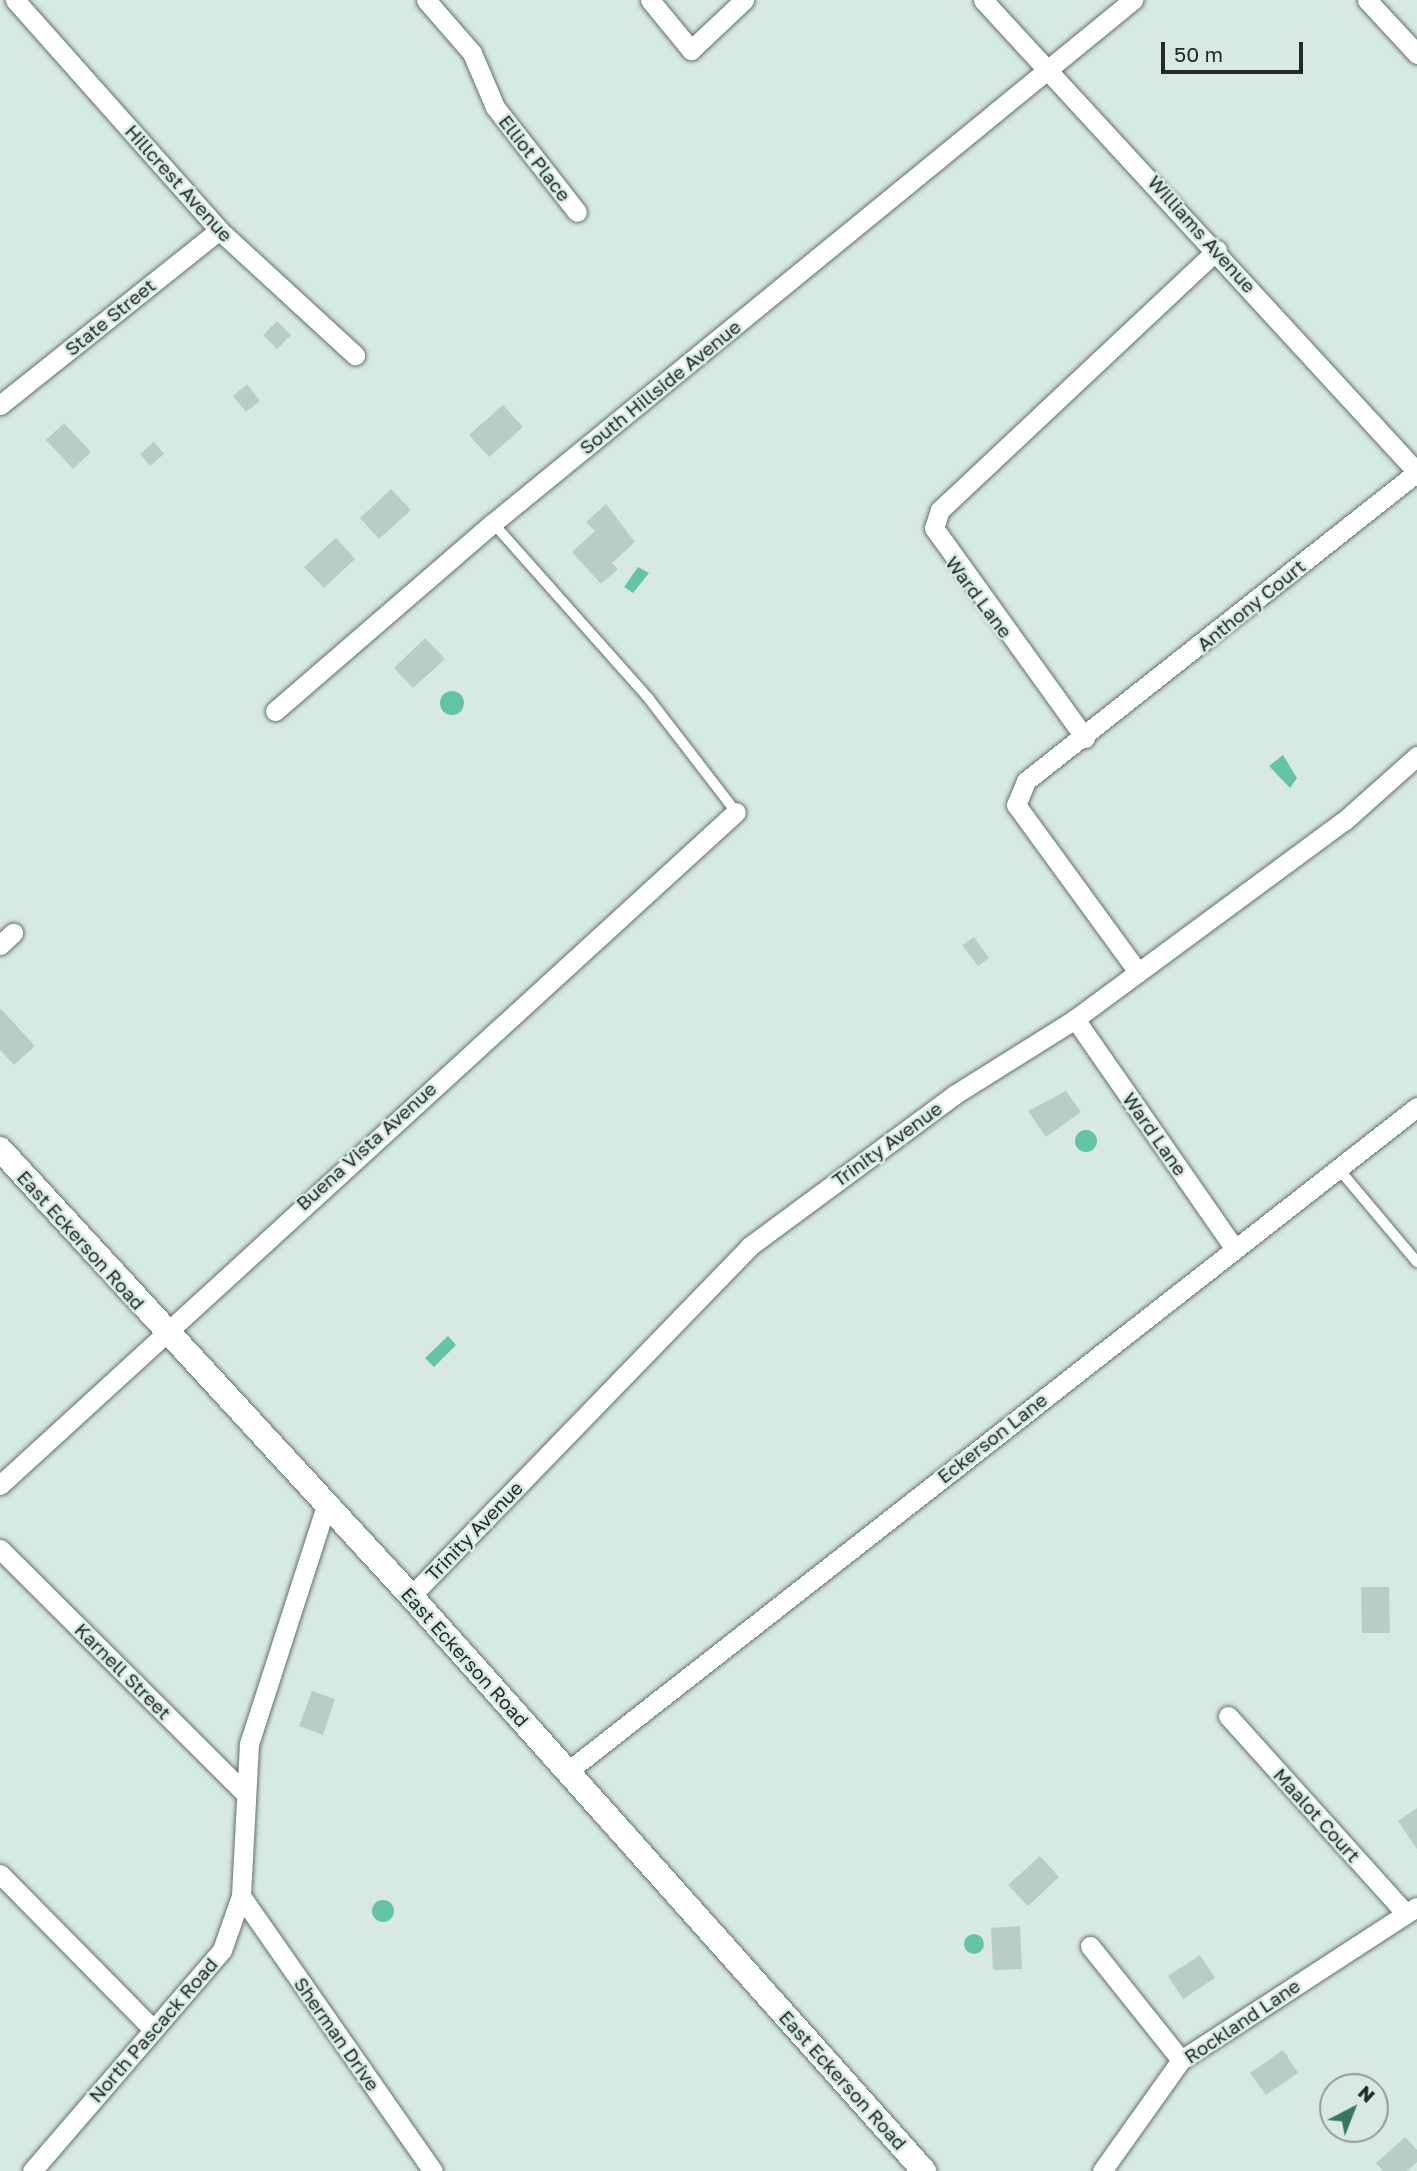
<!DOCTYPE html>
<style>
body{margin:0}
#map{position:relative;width:1417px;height:2171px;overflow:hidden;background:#d8e9e3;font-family:"Golos Text",sans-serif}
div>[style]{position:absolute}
.water>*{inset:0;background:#65c4a8}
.round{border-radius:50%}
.building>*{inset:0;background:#bbcbc5}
.roads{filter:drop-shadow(0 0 2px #62706b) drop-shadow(0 0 2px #62706b)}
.service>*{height:10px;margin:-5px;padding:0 5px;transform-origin:5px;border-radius:5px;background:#fff}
.minor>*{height:19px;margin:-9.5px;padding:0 9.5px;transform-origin:9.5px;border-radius:9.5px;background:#fff}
.tertiary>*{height:24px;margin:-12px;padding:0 12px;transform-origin:12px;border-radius:12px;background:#fff}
span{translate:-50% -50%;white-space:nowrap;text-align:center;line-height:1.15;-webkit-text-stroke:5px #d8e9e3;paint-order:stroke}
.street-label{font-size:19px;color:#242a28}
.north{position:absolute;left:1319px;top:2073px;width:70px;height:70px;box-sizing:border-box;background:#d8e9e3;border:2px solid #909d98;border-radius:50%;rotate:42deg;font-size:19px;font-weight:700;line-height:28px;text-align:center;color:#242a28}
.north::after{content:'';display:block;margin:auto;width:24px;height:32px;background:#367663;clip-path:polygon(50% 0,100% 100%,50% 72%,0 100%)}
.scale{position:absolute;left:1161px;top:42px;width:142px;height:32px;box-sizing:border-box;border:4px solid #242a28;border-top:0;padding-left:9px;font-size:21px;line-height:24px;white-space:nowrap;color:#242a28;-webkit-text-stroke:5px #d8e9e3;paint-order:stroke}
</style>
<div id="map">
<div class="water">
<div style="clip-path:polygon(638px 567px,649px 573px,633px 593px,624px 587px)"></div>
<div class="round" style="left:440px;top:691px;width:24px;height:24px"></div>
<div style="clip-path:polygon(1283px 755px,1297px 778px,1290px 788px,1269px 766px)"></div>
<div class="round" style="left:1075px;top:1130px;width:22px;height:22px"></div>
<div style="clip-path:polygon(448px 1336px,456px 1345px,434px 1367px,425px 1358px)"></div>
<div class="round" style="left:372px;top:1900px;width:22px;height:22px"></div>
<div class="round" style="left:964px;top:1934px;width:20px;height:20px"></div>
</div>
<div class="building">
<div style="clip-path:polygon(277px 321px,291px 335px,277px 349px,263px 335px)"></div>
<div style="clip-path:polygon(247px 384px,260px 401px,246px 412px,233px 396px)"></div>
<div style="clip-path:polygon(503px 405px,523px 427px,489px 457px,469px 435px)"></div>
<div style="clip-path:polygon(64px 423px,91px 452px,73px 469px,46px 440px)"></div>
<div style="clip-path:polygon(154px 442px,164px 454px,150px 466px,140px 454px)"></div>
<div style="clip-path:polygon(391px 489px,411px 510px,379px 539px,360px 518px)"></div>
<div style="clip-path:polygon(606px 504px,635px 542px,612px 563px,618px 569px,601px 584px,572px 552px,595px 531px,586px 522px)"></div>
<div style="clip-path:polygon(336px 538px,355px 559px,324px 588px,304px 567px)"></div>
<div style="clip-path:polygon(425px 638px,445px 659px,413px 688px,394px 668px)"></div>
<div style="clip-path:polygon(974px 937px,989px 958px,978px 966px,962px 945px)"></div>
<div style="clip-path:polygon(0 1008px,35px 1046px,14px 1065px,0 1050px)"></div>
<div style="clip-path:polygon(1066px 1091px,1081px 1112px,1046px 1137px,1028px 1111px)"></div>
<div style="clip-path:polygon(1361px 1587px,1389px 1587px,1390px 1633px,1362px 1633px)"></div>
<div style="clip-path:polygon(312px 1691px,335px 1699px,323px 1735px,299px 1726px)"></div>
<div style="clip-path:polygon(1417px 1808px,1417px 1849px,1398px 1821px)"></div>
<div style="clip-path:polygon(1040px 1856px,1059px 1877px,1028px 1906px,1008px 1885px)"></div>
<div style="clip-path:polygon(1020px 1926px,1022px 1969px,993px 1970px,991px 1928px)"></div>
<div style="clip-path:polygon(1200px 1955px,1215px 1978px,1183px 1999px,1168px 1976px)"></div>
<div style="clip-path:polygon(1283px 2050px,1298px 2073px,1266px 2095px,1250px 2073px)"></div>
<div style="clip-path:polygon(1405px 2137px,1417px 2150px,1417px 2162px,1407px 2171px,1383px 2171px,1376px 2163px)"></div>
</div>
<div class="roads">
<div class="service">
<div style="left:493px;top:523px;width:235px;rotate:48.4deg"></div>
<div style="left:649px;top:699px;width:143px;rotate:52.4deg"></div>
<div style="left:1338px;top:1168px;width:123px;rotate:50deg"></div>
</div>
<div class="minor">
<div style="left:15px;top:0;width:307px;rotate:48.4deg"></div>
<div style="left:219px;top:230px;width:185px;rotate:42.6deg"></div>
<div style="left:426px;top:0;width:70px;rotate:49deg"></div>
<div style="left:472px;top:53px;width:59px;rotate:66.9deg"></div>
<div style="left:495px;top:107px;width:133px;rotate:52deg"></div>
<div style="left:650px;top:0;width:65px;rotate:50.6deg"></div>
<div style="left:691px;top:50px;width:73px;rotate:-43.3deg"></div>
<div style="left:983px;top:0;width:641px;rotate:47.4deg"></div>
<div style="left:1367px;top:0;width:74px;rotate:47.2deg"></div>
<div style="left:0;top:405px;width:280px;rotate:-38.6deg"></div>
<div style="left:275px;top:711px;width:288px;rotate:-40.8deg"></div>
<div style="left:493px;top:523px;width:827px;rotate:-39.26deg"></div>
<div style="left:1085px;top:738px;width:259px;rotate:-125.7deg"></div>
<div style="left:934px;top:528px;width:19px;rotate:-72deg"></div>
<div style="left:940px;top:510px;width:380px;rotate:-43.2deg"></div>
<div style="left:0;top:945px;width:18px;rotate:-43deg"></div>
<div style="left:1138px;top:972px;width:207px;rotate:-126.1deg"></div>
<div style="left:1016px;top:805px;width:26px;rotate:-67deg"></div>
<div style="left:1026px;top:781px;width:498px;rotate:-38.3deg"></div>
<div style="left:1075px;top:1019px;width:279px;rotate:55.2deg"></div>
<div style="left:0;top:1485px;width:997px;rotate:-42.44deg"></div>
<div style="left:0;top:1549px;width:346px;rotate:44.9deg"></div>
<div style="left:411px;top:1596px;width:487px;rotate:-45.9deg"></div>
<div style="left:750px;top:1246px;width:254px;rotate:-36.5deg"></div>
<div style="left:954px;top:1095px;width:143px;rotate:-32.1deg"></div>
<div style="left:1075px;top:1019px;width:334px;rotate:-36.4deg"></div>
<div style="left:1344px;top:821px;width:98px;rotate:-41.7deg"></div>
<div style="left:1228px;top:1716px;width:266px;rotate:48deg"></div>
<div style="left:568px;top:1771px;width:1078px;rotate:-38.03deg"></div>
<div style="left:0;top:1874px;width:218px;rotate:45.4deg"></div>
<div style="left:241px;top:1896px;width:335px;rotate:55.1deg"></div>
<div style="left:1090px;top:1946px;width:146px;rotate:51.4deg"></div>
<div style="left:32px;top:2171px;width:291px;rotate:-49.3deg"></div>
<div style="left:222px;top:1950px;width:57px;rotate:-70.6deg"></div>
<div style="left:241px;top:1896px;width:152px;rotate:-87deg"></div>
<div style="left:249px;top:1744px;width:248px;rotate:-72.1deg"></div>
<div style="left:1102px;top:2171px;width:136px;rotate:-54.6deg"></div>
<div style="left:1181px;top:2060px;width:281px;rotate:-33deg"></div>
</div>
<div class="tertiary">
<div style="left:0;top:1149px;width:607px;rotate:47.4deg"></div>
<div style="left:411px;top:1596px;width:771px;rotate:48.26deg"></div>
</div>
</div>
<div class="street-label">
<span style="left:535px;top:158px;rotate:52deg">Elliot Place</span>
<span style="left:179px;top:183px;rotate:48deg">Hillcrest Avenue</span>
<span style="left:1202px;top:234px;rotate:48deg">Williams Avenue</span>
<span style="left:110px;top:317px;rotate:-39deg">State Street</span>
<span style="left:660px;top:387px;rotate:-39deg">South Hillside Avenue</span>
<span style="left:979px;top:597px;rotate:53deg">Ward Lane</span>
<span style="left:1251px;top:605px;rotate:-39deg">Anthony Court</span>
<span style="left:1155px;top:1134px;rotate:55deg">Ward Lane</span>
<span style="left:887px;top:1144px;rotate:-36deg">Trinity Avenue</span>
<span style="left:366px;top:1146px;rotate:-42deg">Buena Vista Avenue</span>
<span style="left:81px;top:1240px;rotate:48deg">East Eckerson Road</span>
<span style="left:992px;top:1438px;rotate:-38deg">Eckerson Lane</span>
<span style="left:474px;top:1531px;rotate:-46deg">Trinity Avenue</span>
<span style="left:465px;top:1657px;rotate:48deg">East Eckerson Road</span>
<span style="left:123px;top:1671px;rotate:45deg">Karnell Street</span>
<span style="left:1317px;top:1815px;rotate:48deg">Maalot Court</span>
<span style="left:1242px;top:2021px;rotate:-34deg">Rockland Lane</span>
<span style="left:153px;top:2030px;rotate:-49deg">North Pascack Road</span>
<span style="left:337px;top:2034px;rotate:55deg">Sherman Drive</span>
<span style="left:843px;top:2080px;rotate:48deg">East Eckerson Road</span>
</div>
<div class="north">N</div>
<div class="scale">50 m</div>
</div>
